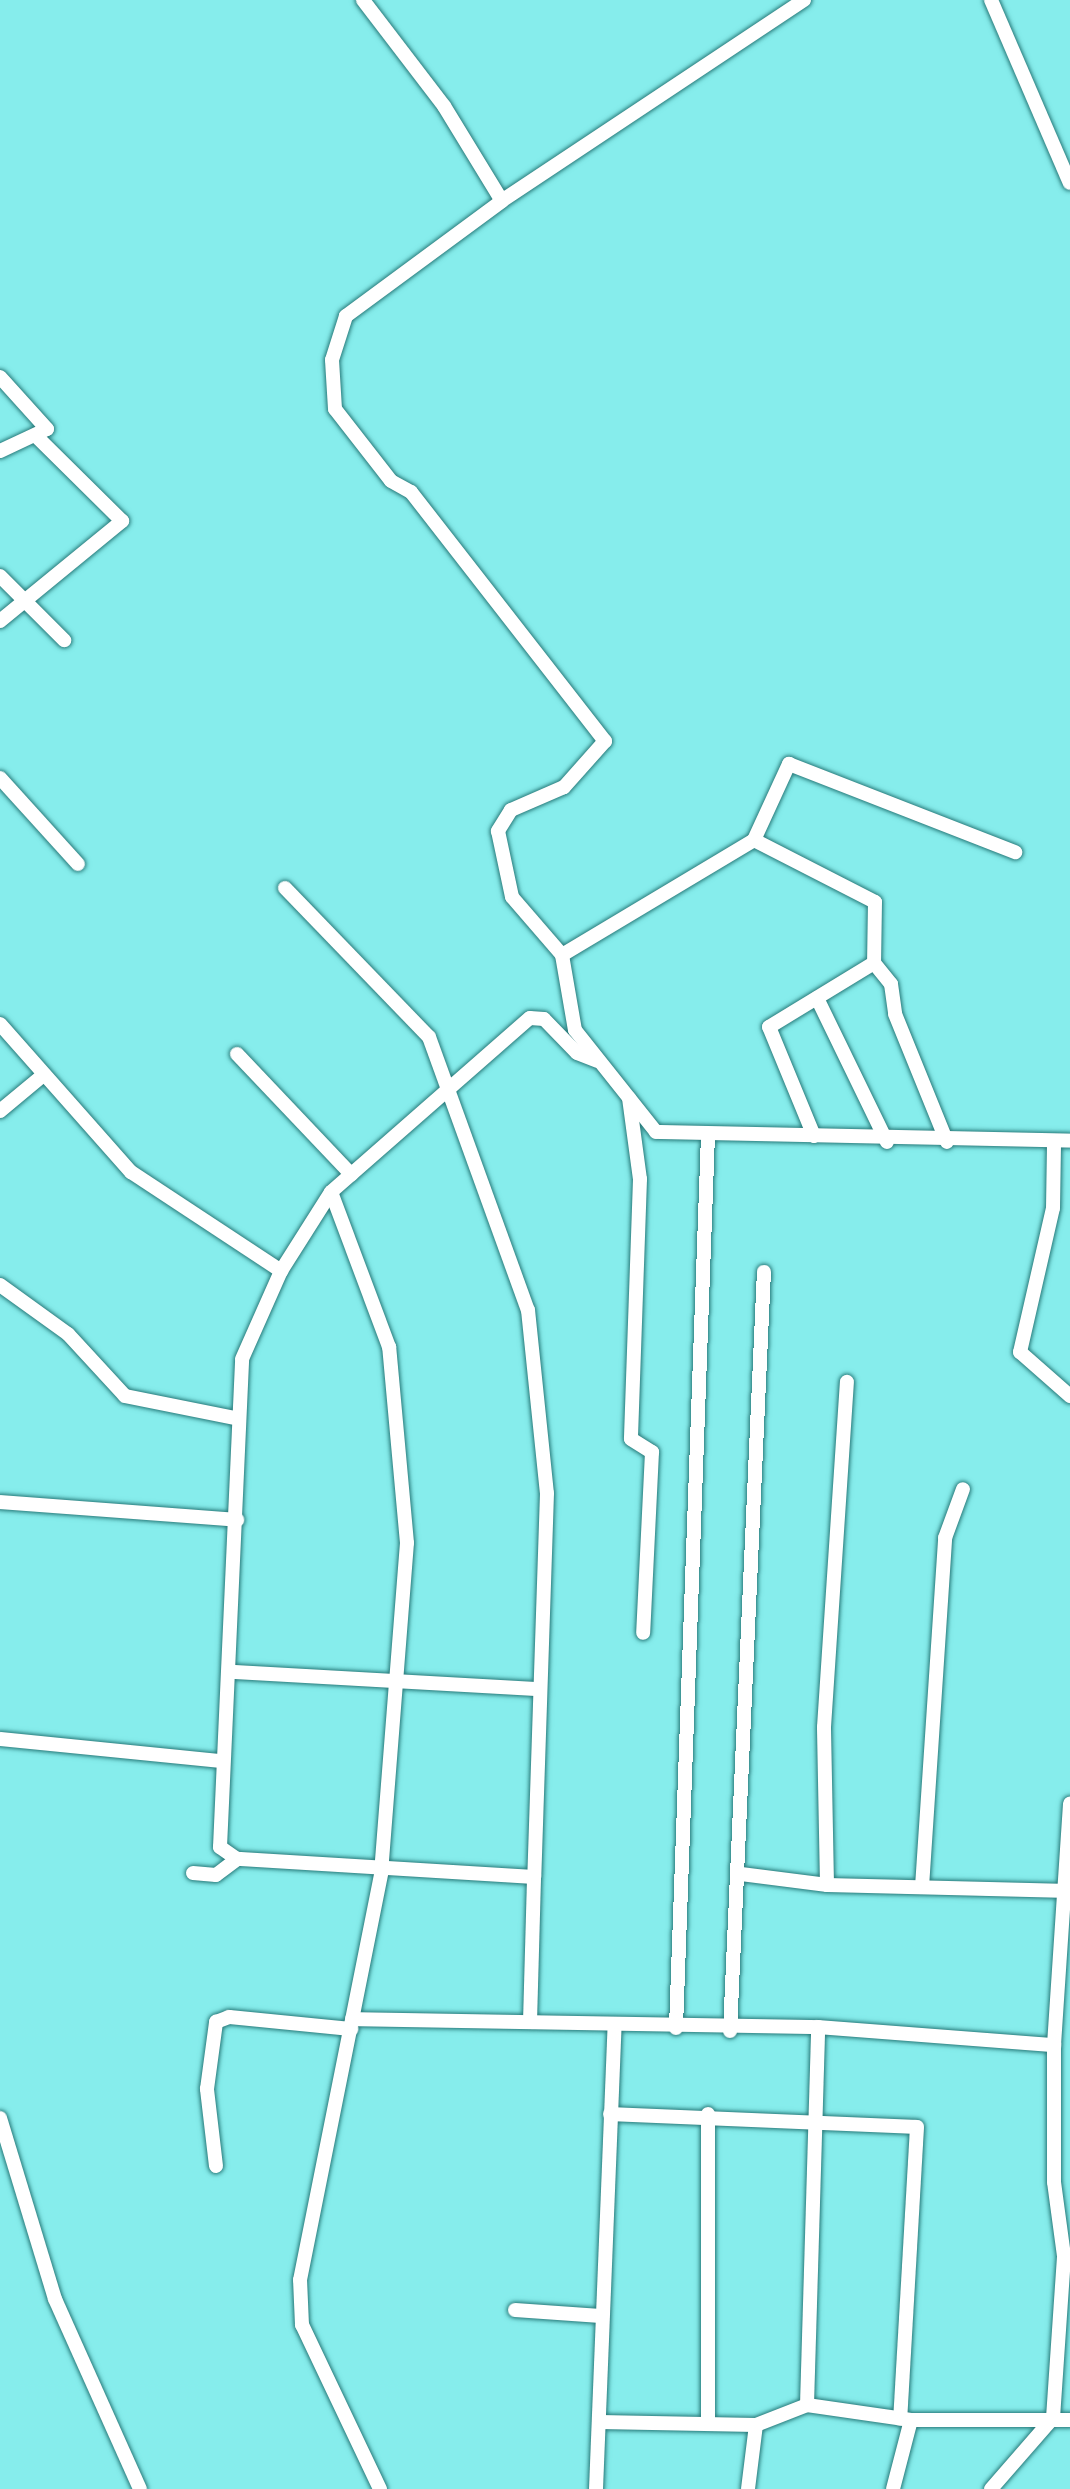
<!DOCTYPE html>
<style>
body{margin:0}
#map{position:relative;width:1070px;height:2489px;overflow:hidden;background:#86edec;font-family:Raleway,sans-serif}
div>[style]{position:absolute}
.roads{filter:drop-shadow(0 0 2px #287a7a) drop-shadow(0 0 2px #287a7a)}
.minor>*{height:14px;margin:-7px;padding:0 7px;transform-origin:7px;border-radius:7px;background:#fff}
span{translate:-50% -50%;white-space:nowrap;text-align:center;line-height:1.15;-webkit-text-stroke:8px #ecfefe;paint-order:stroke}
</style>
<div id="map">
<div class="roads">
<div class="minor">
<div style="left:363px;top:0;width:133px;rotate:52.6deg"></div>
<div style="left:444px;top:106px;width:111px;rotate:58.6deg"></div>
<div style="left:804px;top:0;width:363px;rotate:146.4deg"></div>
<div style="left:502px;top:201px;width:194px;rotate:143.6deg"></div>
<div style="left:346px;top:316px;width:46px;rotate:107.7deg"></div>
<div style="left:332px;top:360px;width:49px;rotate:86.5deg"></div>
<div style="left:335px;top:409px;width:91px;rotate:52.1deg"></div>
<div style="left:391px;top:481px;width:23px;rotate:29deg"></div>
<div style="left:411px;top:492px;width:316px;rotate:52.1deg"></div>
<div style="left:605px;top:741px;width:62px;rotate:131.7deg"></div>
<div style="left:564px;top:787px;width:58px;rotate:156.5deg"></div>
<div style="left:511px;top:810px;width:25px;rotate:122deg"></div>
<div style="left:498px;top:831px;width:67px;rotate:78deg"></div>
<div style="left:512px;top:897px;width:77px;rotate:49.2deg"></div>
<div style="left:562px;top:955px;width:76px;rotate:80.2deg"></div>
<div style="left:575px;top:1030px;width:130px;rotate:51.5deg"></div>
<div style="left:656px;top:1132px;width:414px;rotate:1.2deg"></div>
<div style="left:991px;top:0;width:199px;rotate:66.7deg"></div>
<div style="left:0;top:377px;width:70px;rotate:47.9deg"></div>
<div style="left:47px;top:429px;width:52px;rotate:154.9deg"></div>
<div style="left:0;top:576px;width:91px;rotate:45deg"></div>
<div style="left:0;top:621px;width:158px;rotate:-39.3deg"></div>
<div style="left:122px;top:521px;width:122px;rotate:-135.3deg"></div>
<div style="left:0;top:778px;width:116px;rotate:47.8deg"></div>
<div style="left:754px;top:840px;width:136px;rotate:27.1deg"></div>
<div style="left:875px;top:902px;width:61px;rotate:90.9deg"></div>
<div style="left:285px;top:888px;width:207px;rotate:46deg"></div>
<div style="left:429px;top:1037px;width:290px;rotate:70.1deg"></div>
<div style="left:528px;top:1310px;width:184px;rotate:84.1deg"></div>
<div style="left:547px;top:1493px;width:384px;rotate:91.9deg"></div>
<div style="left:534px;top:1877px;width:298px;rotate:-176.5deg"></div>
<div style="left:237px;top:1859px;width:21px;rotate:-145deg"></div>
<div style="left:220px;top:1847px;width:488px;rotate:-87.4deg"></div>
<div style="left:242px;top:1359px;width:96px;rotate:-66.1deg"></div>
<div style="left:281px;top:1271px;width:93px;rotate:-57.7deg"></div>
<div style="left:562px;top:955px;width:224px;rotate:-30.9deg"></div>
<div style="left:754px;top:840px;width:84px;rotate:-65.3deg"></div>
<div style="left:789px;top:764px;width:243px;rotate:21.3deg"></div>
<div style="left:817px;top:998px;width:160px;rotate:64.1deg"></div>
<div style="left:0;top:1024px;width:198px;rotate:48.5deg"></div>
<div style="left:131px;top:1172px;width:180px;rotate:33.4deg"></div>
<div style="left:237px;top:1054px;width:166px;rotate:46.5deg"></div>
<div style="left:629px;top:1098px;width:82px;rotate:82.3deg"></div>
<div style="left:640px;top:1179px;width:260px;rotate:92deg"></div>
<div style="left:631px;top:1439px;width:25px;rotate:32deg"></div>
<div style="left:652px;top:1452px;width:181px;rotate:92.8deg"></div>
<div style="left:0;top:1111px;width:53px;rotate:-39.7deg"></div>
<div style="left:814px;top:1136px;width:118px;rotate:-112.4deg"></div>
<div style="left:769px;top:1027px;width:123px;rotate:-31.4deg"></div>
<div style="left:874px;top:963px;width:27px;rotate:51deg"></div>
<div style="left:891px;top:984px;width:30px;rotate:82deg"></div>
<div style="left:895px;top:1014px;width:138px;rotate:67.9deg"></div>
<div style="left:1054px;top:1145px;width:63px;rotate:90.9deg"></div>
<div style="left:1053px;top:1208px;width:148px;rotate:102.9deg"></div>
<div style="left:1020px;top:1352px;width:67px;rotate:41.3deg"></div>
<div style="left:0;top:1285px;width:84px;rotate:35.8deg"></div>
<div style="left:68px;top:1334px;width:84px;rotate:47.4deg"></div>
<div style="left:125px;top:1396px;width:112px;rotate:11.3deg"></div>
<div style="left:0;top:1502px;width:238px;rotate:4.3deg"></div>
<div style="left:233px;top:1672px;width:305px;rotate:3.2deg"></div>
<div style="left:0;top:1739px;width:223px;rotate:5.7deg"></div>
<div style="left:193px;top:1873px;width:23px;rotate:5deg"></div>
<div style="left:216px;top:1875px;width:26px;rotate:-37deg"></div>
<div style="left:741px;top:1874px;width:87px;rotate:7.3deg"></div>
<div style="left:827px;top:1885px;width:243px;rotate:1.4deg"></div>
<div style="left:827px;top:1885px;width:158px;rotate:-91.1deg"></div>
<div style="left:824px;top:1727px;width:346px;rotate:-86.2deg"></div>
<div style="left:922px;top:1887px;width:350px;rotate:-86.2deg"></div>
<div style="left:945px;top:1538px;width:52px;rotate:-69.8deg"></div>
<div style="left:352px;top:2019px;width:466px;rotate:1deg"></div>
<div style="left:818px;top:2027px;width:237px;rotate:4.4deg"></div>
<div style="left:530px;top:2022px;width:145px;rotate:-88.4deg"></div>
<div style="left:676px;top:2028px;width:894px;rotate:-87.95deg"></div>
<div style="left:730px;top:2031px;width:760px;rotate:-87.44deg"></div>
<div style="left:610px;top:2114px;width:307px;rotate:2.4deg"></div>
<div style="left:917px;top:2127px;width:292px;rotate:93.3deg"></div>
<div style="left:0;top:2118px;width:189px;rotate:73.1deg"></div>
<div style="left:55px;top:2299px;width:208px;rotate:65.9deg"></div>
<div style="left:216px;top:2166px;width:78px;rotate:-96.7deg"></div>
<div style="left:207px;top:2089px;width:68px;rotate:-82.3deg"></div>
<div style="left:216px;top:2022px;width:14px;rotate:-21deg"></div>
<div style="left:229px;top:2017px;width:123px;rotate:5.6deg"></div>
<div style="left:515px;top:2310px;width:86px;rotate:4deg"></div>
<div style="left:807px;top:2405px;width:378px;rotate:-88.3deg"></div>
<div style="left:600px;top:2422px;width:156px;rotate:1.1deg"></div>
<div style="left:708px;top:2424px;width:310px;rotate:-90deg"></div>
<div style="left:380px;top:2489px;width:182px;rotate:-115.4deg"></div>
<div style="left:302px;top:2325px;width:45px;rotate:-92.5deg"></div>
<div style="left:300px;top:2280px;width:415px;rotate:-78.7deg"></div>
<div style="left:381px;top:1873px;width:331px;rotate:-85.5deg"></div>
<div style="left:407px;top:1543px;width:197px;rotate:-95.2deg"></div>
<div style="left:389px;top:1347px;width:165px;rotate:-110.5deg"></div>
<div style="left:331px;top:1192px;width:264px;rotate:-41.2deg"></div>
<div style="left:530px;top:1018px;width:14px;rotate:4deg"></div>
<div style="left:544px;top:1019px;width:47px;rotate:45.9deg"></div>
<div style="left:577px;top:1053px;width:22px;rotate:21deg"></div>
<div style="left:596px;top:2489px;width:464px;rotate:-87.7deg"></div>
<div style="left:748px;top:2489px;width:64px;rotate:-82.9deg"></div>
<div style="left:756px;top:2425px;width:55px;rotate:-21.4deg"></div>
<div style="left:807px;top:2405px;width:105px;rotate:8.2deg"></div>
<div style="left:911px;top:2420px;width:159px"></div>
<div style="left:893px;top:2489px;width:71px;rotate:-75.4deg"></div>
<div style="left:991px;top:2489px;width:94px;rotate:-48.9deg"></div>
<div style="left:1053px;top:2418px;width:162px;rotate:-86.1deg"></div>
<div style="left:1064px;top:2256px;width:75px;rotate:-97.7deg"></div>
<div style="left:1054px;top:2182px;width:137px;rotate:-90deg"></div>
<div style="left:1054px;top:2045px;width:242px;rotate:-86.2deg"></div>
</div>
</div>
</div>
